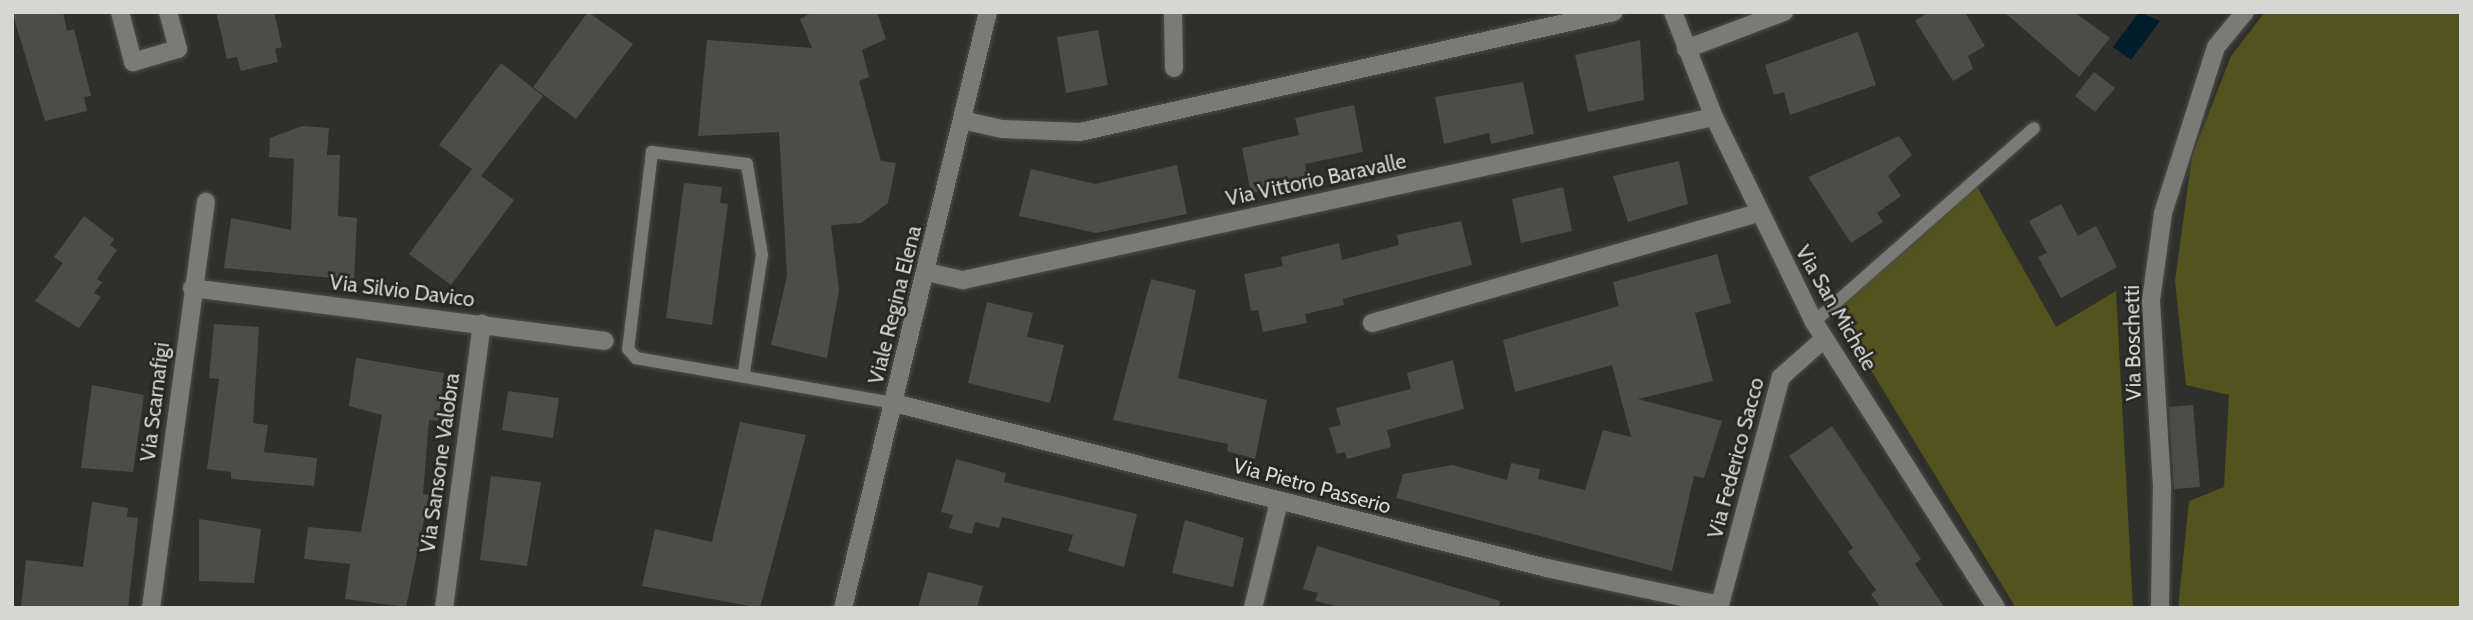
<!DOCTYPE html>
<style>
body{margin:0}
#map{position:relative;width:2473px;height:620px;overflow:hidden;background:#2f2f2b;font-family:Cabin,sans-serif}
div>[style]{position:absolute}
.green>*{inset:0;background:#52531d}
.water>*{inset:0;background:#001d2b}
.building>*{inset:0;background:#4c4d49}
.roads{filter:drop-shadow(0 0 2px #4c4d4a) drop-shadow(0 0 2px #4c4d4a)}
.lane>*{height:12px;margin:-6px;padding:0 6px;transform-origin:6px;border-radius:6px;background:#7a7b76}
.street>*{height:18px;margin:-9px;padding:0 9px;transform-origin:9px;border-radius:9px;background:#7a7b76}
.secondary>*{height:18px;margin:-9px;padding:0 9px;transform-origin:9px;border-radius:9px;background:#7a7b76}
span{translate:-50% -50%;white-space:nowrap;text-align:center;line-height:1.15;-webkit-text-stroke:5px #252522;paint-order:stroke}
.street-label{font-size:21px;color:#d6d7d4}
.frame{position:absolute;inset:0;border:14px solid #d6d7d4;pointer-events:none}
</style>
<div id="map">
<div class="green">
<div style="clip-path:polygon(2265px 12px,2461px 12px,2461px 608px,2178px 608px,2189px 501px,2224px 487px,2229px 395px,2186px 385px,2175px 281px,2192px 156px,2231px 56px)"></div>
<div style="clip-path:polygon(1975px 183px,2056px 327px,2116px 291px,2133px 608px,2016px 608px,1833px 308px)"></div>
</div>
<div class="water">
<div style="clip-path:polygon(2139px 12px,2160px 21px,2131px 60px,2113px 47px)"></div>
</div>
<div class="building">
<div style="clip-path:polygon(12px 12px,63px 12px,67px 31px,74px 29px,91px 96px,84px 97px,87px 111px,45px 121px)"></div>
<div style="clip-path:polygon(216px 12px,274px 12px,282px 47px,275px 49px,278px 62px,241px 71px,237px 57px,227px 59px)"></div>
<div style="clip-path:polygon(588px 12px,633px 44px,576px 119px,533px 87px)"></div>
<div style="clip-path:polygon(813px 12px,877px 12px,886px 39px,862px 50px,869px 77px,859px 81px,881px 161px,896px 163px,888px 203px,861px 223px,831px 225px,839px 290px,827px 358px,771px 345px,787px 276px,779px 132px,698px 136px,707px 40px,812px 48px,800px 19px)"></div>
<div style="clip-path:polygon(1928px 12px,1965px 12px,1985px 46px,1968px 56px,1973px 69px,1953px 81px,1915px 21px)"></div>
<div style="clip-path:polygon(2004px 12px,2074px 12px,2110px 38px,2079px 77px)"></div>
<div style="clip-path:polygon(1098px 30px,1108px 85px,1066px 93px,1057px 37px)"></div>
<div style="clip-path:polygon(1858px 32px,1876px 85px,1790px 115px,1784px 92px,1774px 95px,1765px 65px)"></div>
<div style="clip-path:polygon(1640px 40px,1644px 100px,1588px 112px,1575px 55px)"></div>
<div style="clip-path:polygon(501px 63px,543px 96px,481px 176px,514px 200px,451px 285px,409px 254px,472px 169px,439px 145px)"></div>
<div style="clip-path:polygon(2094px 72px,2115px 88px,2095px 112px,2075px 96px)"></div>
<div style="clip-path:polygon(1523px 82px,1534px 134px,1491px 144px,1489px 133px,1444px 144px,1435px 97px)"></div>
<div style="clip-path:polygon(1354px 105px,1363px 152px,1305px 164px,1308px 180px,1251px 193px,1242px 148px,1299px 135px,1295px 118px)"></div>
<div style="clip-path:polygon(302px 126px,329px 128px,327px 155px,340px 155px,338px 216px,357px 218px,354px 280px,224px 268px,231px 218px,291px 230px,294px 159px,269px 157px,270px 138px)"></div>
<div style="clip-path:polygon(1899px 136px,1912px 155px,1888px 176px,1901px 196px,1877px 213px,1883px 222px,1851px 243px,1808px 177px)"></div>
<div style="clip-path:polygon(1679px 161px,1688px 204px,1628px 222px,1613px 176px)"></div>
<div style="clip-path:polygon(1177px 165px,1187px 214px,1096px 233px,1019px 216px,1031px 169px,1095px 184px)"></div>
<div style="clip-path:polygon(684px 183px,722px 187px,720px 203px,728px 204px,712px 325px,666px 318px)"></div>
<div style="clip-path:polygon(1563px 187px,1572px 231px,1521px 243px,1512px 199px)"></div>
<div style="clip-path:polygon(2061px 204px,2078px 236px,2096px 226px,2117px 267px,2061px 298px,2038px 257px,2047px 253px,2029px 221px)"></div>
<div style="clip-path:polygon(84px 216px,114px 239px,110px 245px,117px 250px,97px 279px,102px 282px,94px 293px,101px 297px,79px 328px,35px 301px,63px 263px,54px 257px)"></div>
<div style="clip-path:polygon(1461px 221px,1472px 265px,1343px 299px,1344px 305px,1305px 314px,1307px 323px,1263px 332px,1258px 310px,1251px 311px,1244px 274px,1283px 266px,1281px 257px,1339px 243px,1342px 260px,1399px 245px,1397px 235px)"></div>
<div style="clip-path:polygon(1717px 254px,1731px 303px,1695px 313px,1713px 381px,1638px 399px,1722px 421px,1704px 478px,1694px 476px,1672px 571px,1396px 498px,1403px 474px,1452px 465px,1507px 480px,1511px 463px,1540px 469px,1538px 479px,1585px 490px,1603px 430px,1631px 437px,1612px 365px,1515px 392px,1503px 340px,1619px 306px,1613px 282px)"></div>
<div style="clip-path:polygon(1151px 279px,1196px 290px,1178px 378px,1267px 400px,1255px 459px,1227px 451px,1228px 444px,1113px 420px)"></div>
<div style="clip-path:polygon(987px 302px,1033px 313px,1027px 337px,1064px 345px,1050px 403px,968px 383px)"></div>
<div style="clip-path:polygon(214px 324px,259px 327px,253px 423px,268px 425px,264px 452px,317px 458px,314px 486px,231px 479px,231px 472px,207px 469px,219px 379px,209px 378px)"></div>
<div style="clip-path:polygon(356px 358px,444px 373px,438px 421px,429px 420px,423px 494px,429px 495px,406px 607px,345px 599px,350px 564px,304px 559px,308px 527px,361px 532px,382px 415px,349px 406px)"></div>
<div style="clip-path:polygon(1453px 360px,1464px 409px,1387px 430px,1391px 447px,1347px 459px,1345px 452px,1337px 454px,1329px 428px,1341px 425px,1336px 408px,1411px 389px,1407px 373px)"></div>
<div style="clip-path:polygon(92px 385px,144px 395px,133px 472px,81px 468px)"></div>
<div style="clip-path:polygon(508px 391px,559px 398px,553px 438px,502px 430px)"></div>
<div style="clip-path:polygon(2193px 405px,2200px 487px,2174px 489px,2169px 407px)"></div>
<div style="clip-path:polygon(740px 422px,806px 435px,760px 608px,642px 586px,655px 529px,712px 542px)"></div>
<div style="clip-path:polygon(1832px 426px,1921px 559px,1915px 564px,1945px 608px,1881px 608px,1871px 594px,1876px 590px,1848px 552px,1853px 548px,1789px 456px)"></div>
<div style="clip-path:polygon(956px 459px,1006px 473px,1004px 482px,1137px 514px,1124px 567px,1068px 551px,1073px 535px,1002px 517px,999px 528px,975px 522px,972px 534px,949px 528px,953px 515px,941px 512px)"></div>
<div style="clip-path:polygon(491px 476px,541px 482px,527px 566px,480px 560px)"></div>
<div style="clip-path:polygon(92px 502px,128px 508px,127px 517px,138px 518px,128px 608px,21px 608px,26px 560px,83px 567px)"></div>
<div style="clip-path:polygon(199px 519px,261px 529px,254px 583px,199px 581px)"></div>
<div style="clip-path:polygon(1185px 520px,1244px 538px,1233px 587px,1172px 573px)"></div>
<div style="clip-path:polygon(1317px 546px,1500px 601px,1499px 608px,1344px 608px,1315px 601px,1318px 593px,1303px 589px)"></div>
<div style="clip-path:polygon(928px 572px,983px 586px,977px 608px,918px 608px)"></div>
</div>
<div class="roads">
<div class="lane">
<div style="left:1814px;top:322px;width:293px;rotate:-41.4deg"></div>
<div style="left:744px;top:372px;width:118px;rotate:-81.3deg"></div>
<div style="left:762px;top:255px;width:92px;rotate:-99.4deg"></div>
<div style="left:747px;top:164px;width:96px;rotate:-172.8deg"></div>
<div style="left:652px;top:152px;width:198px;rotate:96.9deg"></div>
<div style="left:628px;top:349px;width:12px;rotate:48deg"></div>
<div style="left:636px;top:358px;width:262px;rotate:9.9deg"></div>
</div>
<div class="street">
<div style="left:120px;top:12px;width:52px;rotate:75.4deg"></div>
<div style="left:133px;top:62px;width:47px;rotate:-16.1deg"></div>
<div style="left:178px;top:49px;width:38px;rotate:-105deg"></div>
<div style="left:1173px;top:12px;width:56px;rotate:89deg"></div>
<div style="left:1673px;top:12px;width:113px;rotate:68.7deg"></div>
<div style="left:1714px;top:117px;width:228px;rotate:64deg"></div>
<div style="left:1814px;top:322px;width:339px;rotate:57.5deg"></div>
<div style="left:1686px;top:49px;width:105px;rotate:-20.7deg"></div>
<div style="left:962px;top:120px;width:41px;rotate:12.7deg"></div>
<div style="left:1002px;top:129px;width:78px;rotate:2.2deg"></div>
<div style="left:1080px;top:132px;width:547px;rotate:-12.67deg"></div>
<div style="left:927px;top:272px;width:37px;rotate:13deg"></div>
<div style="left:963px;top:280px;width:768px;rotate:-12.25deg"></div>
<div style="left:192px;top:288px;width:416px;rotate:7.3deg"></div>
<div style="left:1372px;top:323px;width:402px;rotate:-15.9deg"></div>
<div style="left:894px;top:403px;width:674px;rotate:14.18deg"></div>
<div style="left:1547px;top:568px;width:177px;rotate:12.1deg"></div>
<div style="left:151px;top:608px;width:410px;rotate:-82.3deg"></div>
<div style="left:444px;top:608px;width:287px;rotate:-82.4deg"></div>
<div style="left:1253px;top:608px;width:110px;rotate:-76.3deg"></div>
<div style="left:1719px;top:608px;width:239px;rotate:-75deg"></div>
<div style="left:1781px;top:377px;width:57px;rotate:-41.5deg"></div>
<div style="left:2160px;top:608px;width:121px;rotate:-89.1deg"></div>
<div style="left:2162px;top:487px;width:187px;rotate:-93.4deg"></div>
<div style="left:2151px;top:300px;width:88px;rotate:-82.1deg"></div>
<div style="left:2163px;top:213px;width:174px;rotate:-72.3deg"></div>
<div style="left:2216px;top:47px;width:45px;rotate:-50.4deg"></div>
</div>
<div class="secondary">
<div style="left:843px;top:608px;width:613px;rotate:-76.33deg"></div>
</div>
</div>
<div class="street-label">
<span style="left:1316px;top:180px;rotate:-12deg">Via Vittorio Baravalle</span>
<span style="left:402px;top:291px;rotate:7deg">Via Silvio Davico</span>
<span style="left:895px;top:305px;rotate:-76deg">Viale Regina Elena</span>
<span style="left:1836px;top:308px;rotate:60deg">Via San Michele</span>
<span style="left:2133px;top:343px;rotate:-91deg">Via Boschetti</span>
<span style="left:155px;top:402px;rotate:-83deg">Via Scarnafigi</span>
<span style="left:1736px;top:458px;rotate:-75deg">Via Federico Sacco</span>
<span style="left:440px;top:463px;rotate:-82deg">Via Sansone Valobra</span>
<span style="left:1312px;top:486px;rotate:15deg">Via Pietro Passerio</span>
</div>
<div class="frame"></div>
</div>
